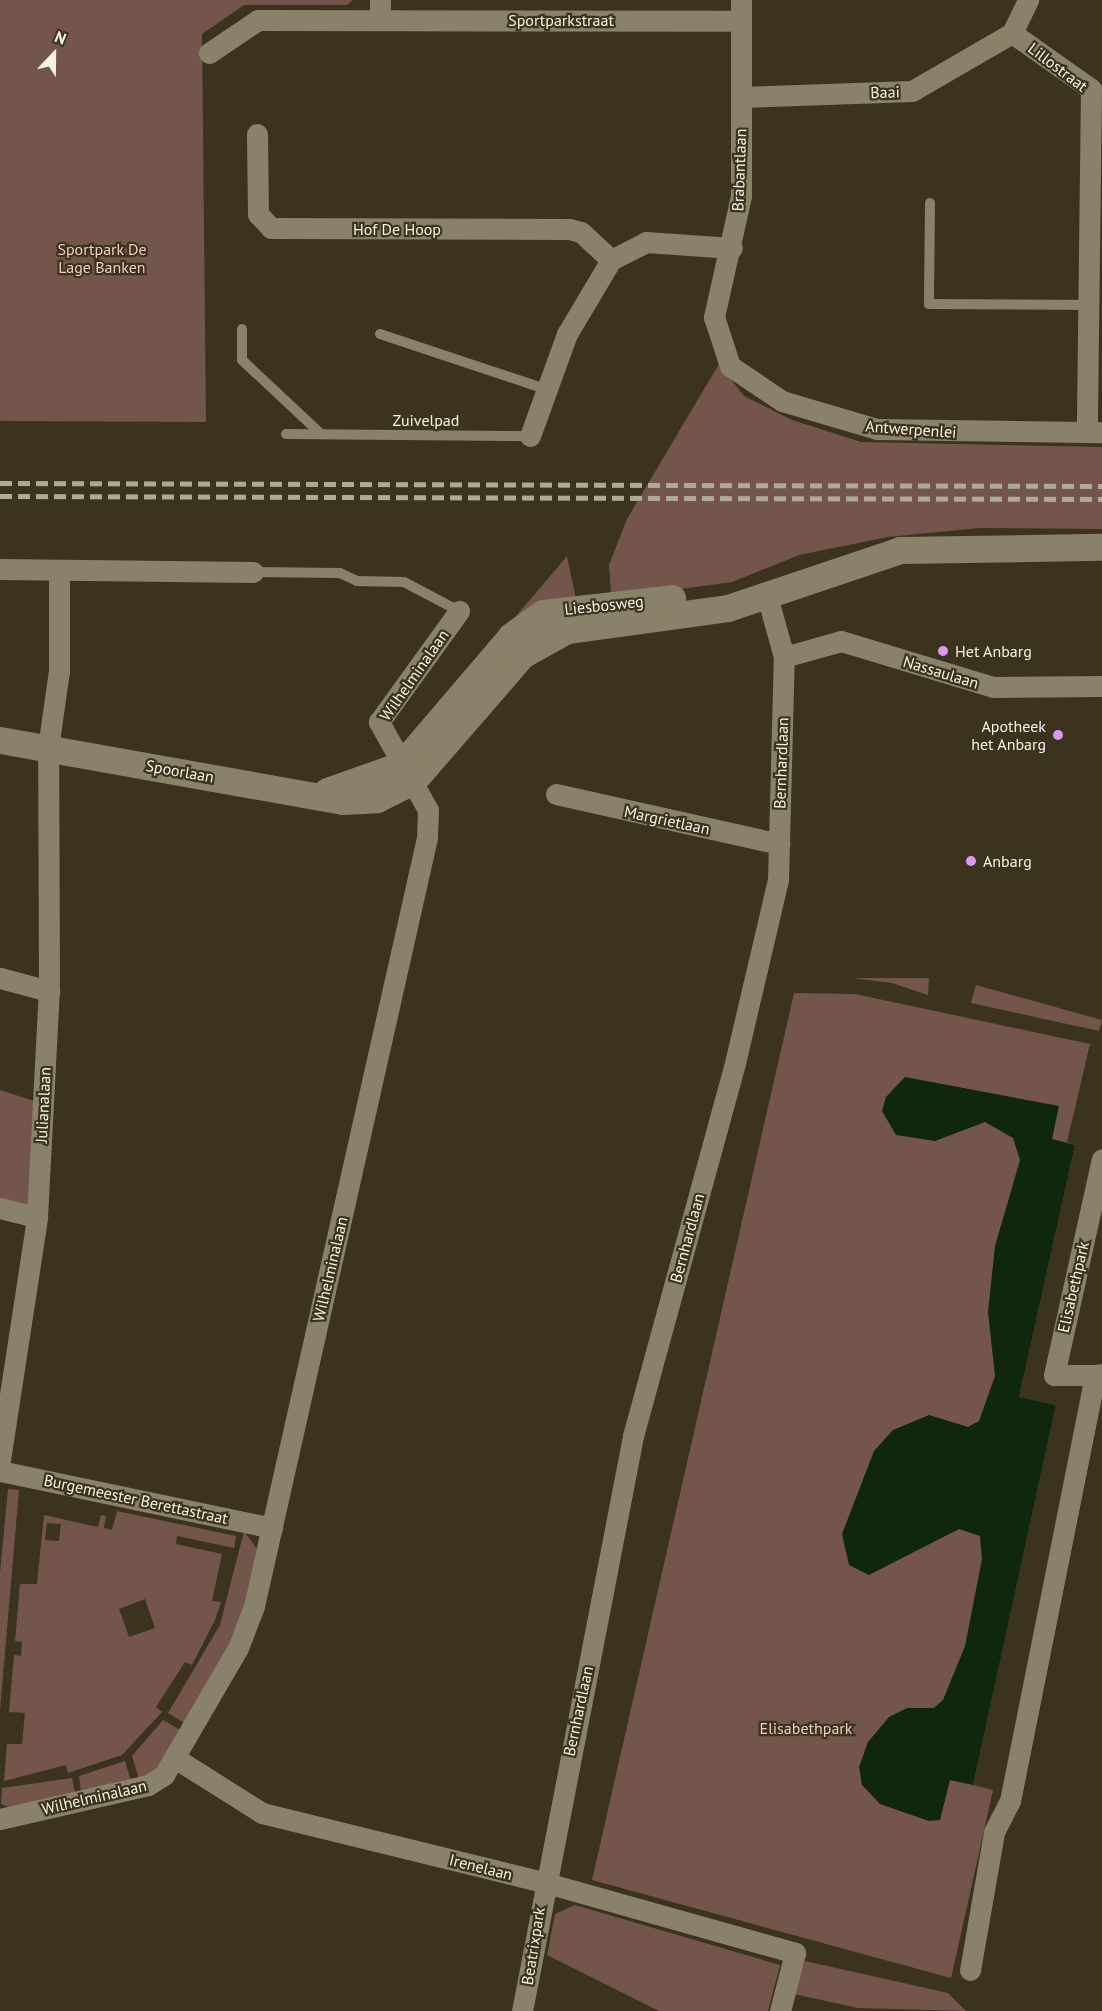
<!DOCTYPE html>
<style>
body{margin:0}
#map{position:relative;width:1102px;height:2011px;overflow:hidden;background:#3b331e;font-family:"PT Sans",sans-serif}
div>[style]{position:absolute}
.green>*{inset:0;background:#74554c}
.water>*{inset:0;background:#0f270c}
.service>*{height:10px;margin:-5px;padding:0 5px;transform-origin:5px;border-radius:5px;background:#8a816a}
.minor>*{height:21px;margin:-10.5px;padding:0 10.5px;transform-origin:10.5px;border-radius:10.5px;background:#8a816a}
.tertiary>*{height:27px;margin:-13.5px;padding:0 13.5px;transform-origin:13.5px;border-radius:13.5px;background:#8a816a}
.rail>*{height:4.5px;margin-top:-2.25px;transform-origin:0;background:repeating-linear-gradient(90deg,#afa99a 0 12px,transparent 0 18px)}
.dots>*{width:16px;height:16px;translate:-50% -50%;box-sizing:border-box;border:3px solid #3b331e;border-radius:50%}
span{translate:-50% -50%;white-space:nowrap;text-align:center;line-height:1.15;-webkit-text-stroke:4.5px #3b331e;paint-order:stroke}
.street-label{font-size:16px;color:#f6f1e5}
.park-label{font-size:16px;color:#f6cbbf}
.poi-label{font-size:16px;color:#f6f1e5}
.left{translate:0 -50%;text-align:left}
.right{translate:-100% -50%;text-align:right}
.north{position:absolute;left:24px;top:24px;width:60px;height:60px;-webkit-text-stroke:4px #3b331e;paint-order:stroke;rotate:22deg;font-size:16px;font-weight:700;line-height:24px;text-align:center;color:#f6f1e5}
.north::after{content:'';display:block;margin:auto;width:21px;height:27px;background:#f6f1e5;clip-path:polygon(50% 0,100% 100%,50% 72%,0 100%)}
</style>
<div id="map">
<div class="green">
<div style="clip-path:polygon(0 0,353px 0,347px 5px,244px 5px,202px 34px,206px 422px,0 421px)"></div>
<div style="clip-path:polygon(719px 364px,744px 396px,792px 420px,861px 442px,1102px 447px,1102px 529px,979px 528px,888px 537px,799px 555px,732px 582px,645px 594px,611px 592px,609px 565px,627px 519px)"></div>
<div style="clip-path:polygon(567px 556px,576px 599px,420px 728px,552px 574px)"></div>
<div style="clip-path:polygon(852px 978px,929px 978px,928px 995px,892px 983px)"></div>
<div style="clip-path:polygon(976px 985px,1102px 1020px,1099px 1031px,971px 1003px)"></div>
<div style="clip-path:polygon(794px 993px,855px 994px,1090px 1044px,1067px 1142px,1075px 1145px,1019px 1397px,1056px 1405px,973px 1785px,993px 1790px,951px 1978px,592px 1880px)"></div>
<div style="clip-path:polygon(0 1090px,34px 1101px,28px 1205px,0 1201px)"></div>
<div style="clip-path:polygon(8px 1489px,19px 1490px,0 1710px,0 1573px)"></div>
<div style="clip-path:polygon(evenodd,117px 1511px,236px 1536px,234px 1548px,177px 1536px,176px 1544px,222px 1554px,212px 1601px,221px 1602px,215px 1620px,192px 1665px,185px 1662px,156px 1707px,162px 1712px,122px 1755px,68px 1773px,66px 1765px,4px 1781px,7px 1744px,22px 1744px,25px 1713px,9px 1712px,14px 1655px,21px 1656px,22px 1642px,15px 1641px,20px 1584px,37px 1584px,44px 1515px,98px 1527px,101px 1515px,106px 1516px,104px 1528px,112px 1530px,117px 1511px,47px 1523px,61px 1524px,59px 1541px,45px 1540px,47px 1523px,117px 1511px,145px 1599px,155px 1628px,129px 1637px,119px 1609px,145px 1599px)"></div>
<div style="clip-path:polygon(244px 1531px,257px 1549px,244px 1606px,224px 1656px,186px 1724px,168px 1713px,220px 1625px)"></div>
<div style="clip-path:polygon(163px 1720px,182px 1731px,161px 1765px,139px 1779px,132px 1756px)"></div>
<div style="clip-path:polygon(125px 1761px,131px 1781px,81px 1792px,79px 1776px)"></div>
<div style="clip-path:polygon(72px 1778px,75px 1793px,9px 1807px,1px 1804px,2px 1788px)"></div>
<div style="clip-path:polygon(575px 1905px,780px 1965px,768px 2011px,659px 2011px,547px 1955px,555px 1914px)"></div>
<div style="clip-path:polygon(805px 1961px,948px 1993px,966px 2011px,858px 2008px,794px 1994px)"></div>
</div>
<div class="water">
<div style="clip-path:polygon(905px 1077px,1059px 1106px,1052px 1139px,1075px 1145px,1019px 1397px,1056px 1405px,973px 1785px,950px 1780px,940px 1820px,929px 1821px,880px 1804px,862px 1785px,859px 1767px,868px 1742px,889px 1717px,907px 1708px,934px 1708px,943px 1700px,965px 1646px,982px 1559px,980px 1536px,959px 1529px,869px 1575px,849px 1565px,842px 1534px,874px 1451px,893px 1430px,929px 1415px,968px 1427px,979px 1421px,995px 1376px,988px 1312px,995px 1246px,1020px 1160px,1013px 1138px,985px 1122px,935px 1141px,896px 1135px,882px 1111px,886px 1097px)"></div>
</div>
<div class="service">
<div style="left:930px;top:203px;width:101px;rotate:90.6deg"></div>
<div style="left:929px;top:304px;width:161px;rotate:0.4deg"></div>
<div style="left:242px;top:329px;width:31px;rotate:90deg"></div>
<div style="left:242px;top:360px;width:108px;rotate:43.1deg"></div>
<div style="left:380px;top:334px;width:174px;rotate:18.4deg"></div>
<div style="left:286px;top:434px;width:244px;rotate:0.5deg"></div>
<div style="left:253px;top:572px;width:87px;rotate:0.7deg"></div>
<div style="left:340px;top:573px;width:19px;rotate:25deg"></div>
<div style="left:357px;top:581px;width:47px;rotate:1.2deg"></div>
<div style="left:404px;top:582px;width:62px;rotate:27.8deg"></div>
</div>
<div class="minor">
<div style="left:380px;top:0;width:20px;rotate:90deg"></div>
<div style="left:741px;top:0;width:196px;rotate:90deg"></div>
<div style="left:741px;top:196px;width:124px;rotate:102.6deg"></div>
<div style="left:714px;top:317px;width:52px;rotate:71.9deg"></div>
<div style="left:730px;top:366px;width:63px;rotate:33.9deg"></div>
<div style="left:782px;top:401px;width:99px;rotate:16.4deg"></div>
<div style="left:877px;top:429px;width:225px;rotate:0.8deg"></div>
<div style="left:1012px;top:33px;width:97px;rotate:35.3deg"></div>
<div style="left:1091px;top:89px;width:343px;rotate:90.7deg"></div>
<div style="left:209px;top:53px;width:59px;rotate:-34deg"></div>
<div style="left:258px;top:20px;width:483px;rotate:0.1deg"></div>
<div style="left:741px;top:97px;width:171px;rotate:-2deg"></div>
<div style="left:912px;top:91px;width:116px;rotate:-30.1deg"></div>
<div style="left:1012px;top:33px;width:37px;rotate:-64deg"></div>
<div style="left:257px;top:134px;width:80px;rotate:89.3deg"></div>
<div style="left:258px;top:214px;width:19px;rotate:47deg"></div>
<div style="left:271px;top:228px;width:298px;rotate:0.2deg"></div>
<div style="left:569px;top:229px;width:12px;rotate:14deg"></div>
<div style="left:581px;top:232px;width:41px;rotate:43deg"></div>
<div style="left:530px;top:436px;width:109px;rotate:-70.1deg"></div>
<div style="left:567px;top:334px;width:86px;rotate:-59.3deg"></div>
<div style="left:611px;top:260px;width:39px;rotate:-27deg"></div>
<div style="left:646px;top:242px;width:86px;rotate:4deg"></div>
<div style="left:0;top:569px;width:253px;rotate:0.7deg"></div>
<div style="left:784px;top:657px;width:59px;rotate:-15.7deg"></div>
<div style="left:841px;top:641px;width:159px;rotate:16.8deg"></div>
<div style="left:993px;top:687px;width:109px;rotate:-0.5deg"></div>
<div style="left:556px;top:794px;width:229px;rotate:12.6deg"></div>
<div style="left:0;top:978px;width:51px;rotate:14.9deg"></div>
<div style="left:0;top:1208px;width:38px;rotate:14deg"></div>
<div style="left:1095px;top:1375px;width:41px;rotate:180deg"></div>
<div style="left:1054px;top:1375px;width:221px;rotate:-77.5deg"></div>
<div style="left:0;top:1460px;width:246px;rotate:-81.3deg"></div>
<div style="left:37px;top:1217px;width:226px;rotate:-87deg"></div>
<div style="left:49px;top:991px;width:243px;rotate:-90.2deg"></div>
<div style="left:48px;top:748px;width:78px;rotate:-81.9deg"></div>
<div style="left:59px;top:671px;width:101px;rotate:-90deg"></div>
<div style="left:0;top:1471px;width:278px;rotate:11.8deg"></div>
<div style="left:178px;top:1760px;width:99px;rotate:32.2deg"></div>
<div style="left:262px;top:1813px;width:289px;rotate:13.8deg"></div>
<div style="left:543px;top:1882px;width:262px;rotate:15.7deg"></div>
<div style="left:795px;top:1953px;width:60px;rotate:104.5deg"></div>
<div style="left:0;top:1819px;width:152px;rotate:-12.9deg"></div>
<div style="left:148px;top:1785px;width:19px;rotate:-32deg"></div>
<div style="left:164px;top:1775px;width:147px;rotate:-59.8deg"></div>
<div style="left:238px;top:1648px;width:45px;rotate:-69.1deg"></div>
<div style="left:254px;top:1606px;width:787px;rotate:-77.31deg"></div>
<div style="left:427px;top:838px;width:28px;rotate:-88deg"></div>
<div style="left:428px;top:810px;width:101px;rotate:-119.1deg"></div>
<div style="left:379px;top:722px;width:137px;rotate:-54.2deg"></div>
<div style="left:970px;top:1970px;width:140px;rotate:-80.1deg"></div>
<div style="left:994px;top:1832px;width:35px;rotate:-63deg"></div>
<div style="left:1010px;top:1801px;width:434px;rotate:-78.7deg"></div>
<div style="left:1095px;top:1375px;width:7px;rotate:-8deg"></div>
<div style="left:522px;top:2011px;width:586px;rotate:-79.07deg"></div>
<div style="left:633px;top:1436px;width:387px;rotate:-74.7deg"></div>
<div style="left:735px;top:1063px;width:188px;rotate:-76.8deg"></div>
<div style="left:778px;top:880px;width:223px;rotate:-88.5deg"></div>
<div style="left:784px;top:657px;width:67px;rotate:-105.5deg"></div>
</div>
<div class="tertiary">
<div style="left:0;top:740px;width:348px;rotate:10.1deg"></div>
<div style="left:343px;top:801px;width:34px;rotate:-3deg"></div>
<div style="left:377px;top:799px;width:40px;rotate:-26.6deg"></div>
<div style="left:413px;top:781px;width:167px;rotate:-49.1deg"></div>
<div style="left:522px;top:655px;width:51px;rotate:-29.1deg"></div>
<div style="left:567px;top:630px;width:162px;rotate:-7.8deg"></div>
<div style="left:728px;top:608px;width:182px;rotate:-18.6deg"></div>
<div style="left:900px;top:550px;width:202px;rotate:-0.9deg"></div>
<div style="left:327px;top:791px;width:78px;rotate:-19.4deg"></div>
<div style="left:401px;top:765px;width:170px;rotate:-49.5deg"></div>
<div style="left:511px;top:636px;width:39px;rotate:-36deg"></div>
<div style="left:543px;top:613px;width:130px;rotate:-6.6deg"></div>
</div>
<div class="rail">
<div style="left:0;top:483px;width:1102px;rotate:0.16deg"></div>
<div style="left:0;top:496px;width:1102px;rotate:0.16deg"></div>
</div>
<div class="dots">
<div style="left:943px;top:651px;background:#dc99f4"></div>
<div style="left:1058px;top:735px;background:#dc99f4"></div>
<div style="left:971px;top:861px;background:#dc99f4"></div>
</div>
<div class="street-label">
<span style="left:561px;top:20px">Sportparkstraat</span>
<span style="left:1058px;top:67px;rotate:37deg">Lillostraat</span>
<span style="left:885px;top:92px;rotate:-2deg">Baai</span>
<span style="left:739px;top:170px;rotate:-88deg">Brabantlaan</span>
<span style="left:397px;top:229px">Hof De Hoop</span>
<span style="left:426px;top:420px">Zuivelpad</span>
<span style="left:911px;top:429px;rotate:4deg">Antwerpenlei</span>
<span style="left:604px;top:605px;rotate:-6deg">Liesbosweg</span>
<span style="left:941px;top:672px;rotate:17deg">Nassaulaan</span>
<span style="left:414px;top:675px;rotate:-55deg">Wilhelminalaan</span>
<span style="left:781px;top:763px;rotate:-88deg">Bernhardlaan</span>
<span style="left:180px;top:771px;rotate:10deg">Spoorlaan</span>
<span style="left:667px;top:820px;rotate:12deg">Margrietlaan</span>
<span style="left:43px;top:1105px;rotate:-87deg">Julianalaan</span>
<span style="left:687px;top:1238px;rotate:-75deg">Bernhardlaan</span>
<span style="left:330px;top:1269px;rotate:-77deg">Wilhelminalaan</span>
<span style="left:1073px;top:1287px;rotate:-77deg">Elisabethpark</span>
<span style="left:136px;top:1499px;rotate:12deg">Burgemeester Berettastraat</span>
<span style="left:578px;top:1711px;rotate:-78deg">Bernhardlaan</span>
<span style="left:94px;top:1797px;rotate:-13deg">Wilhelminalaan</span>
<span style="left:481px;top:1867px;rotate:14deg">Irenelaan</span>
<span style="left:533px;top:1946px;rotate:-81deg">Beatrixpark</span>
</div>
<div class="park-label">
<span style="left:102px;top:258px">Sportpark De<br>Lage Banken</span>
<span style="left:806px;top:1728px">Elisabethpark</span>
</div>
<div class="poi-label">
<span class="left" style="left:955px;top:651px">Het Anbarg</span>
<span class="right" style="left:1046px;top:735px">Apotheek<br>het Anbarg</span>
<span class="left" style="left:983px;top:861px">Anbarg</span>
</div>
<div class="north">N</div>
</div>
